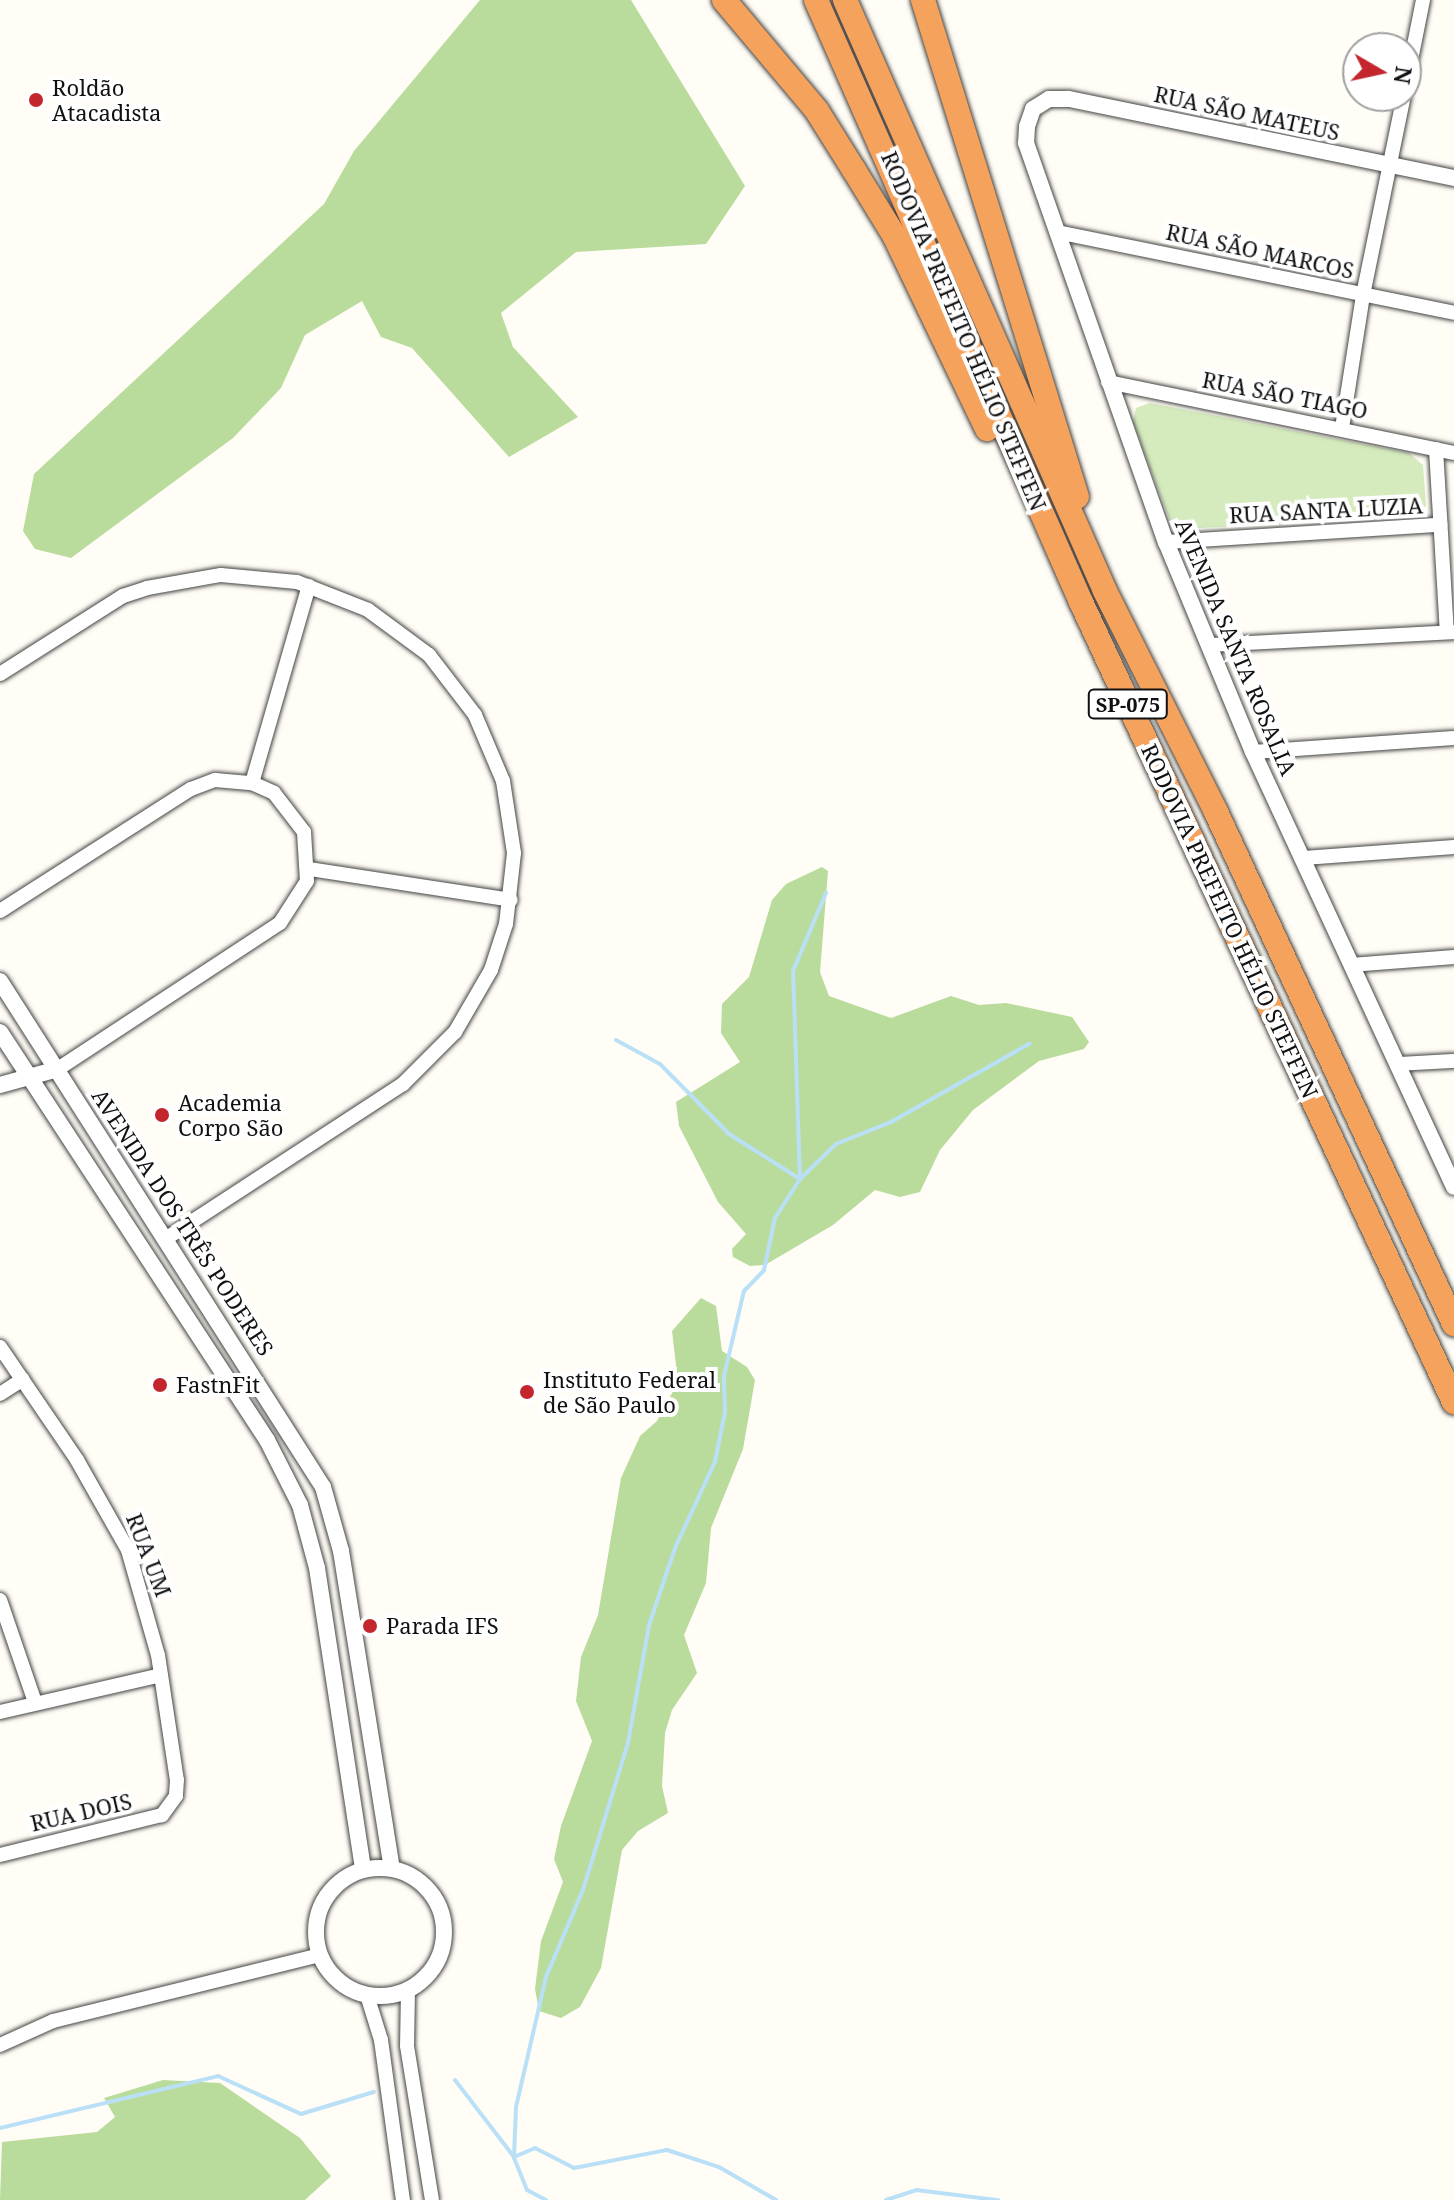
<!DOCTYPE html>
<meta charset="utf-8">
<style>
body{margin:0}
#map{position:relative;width:1454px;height:2200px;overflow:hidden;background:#fffdf5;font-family:"Noto Serif",serif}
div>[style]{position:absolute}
.green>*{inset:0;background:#d5ebbd}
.forest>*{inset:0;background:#b9dc9c}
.stream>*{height:4px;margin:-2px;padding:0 2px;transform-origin:2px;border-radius:2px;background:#b9e0f7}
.roads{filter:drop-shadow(0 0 2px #444) drop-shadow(0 0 2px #444)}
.minor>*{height:14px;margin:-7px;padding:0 7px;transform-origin:7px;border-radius:7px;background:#fff}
.tertiary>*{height:16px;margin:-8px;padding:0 8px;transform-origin:8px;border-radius:8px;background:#fff}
.tertiary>.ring{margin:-8px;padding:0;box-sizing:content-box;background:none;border:16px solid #fff;border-radius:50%}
.motorway>*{height:24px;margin:-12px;padding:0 12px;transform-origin:12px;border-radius:12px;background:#f5a25d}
.dots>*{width:22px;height:22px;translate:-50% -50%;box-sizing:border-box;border:4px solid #fff;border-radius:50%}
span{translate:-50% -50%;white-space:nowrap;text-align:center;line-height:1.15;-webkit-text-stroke:8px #fff;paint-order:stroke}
.shield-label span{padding:2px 6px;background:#fff;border:2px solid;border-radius:6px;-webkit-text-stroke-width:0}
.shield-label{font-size:20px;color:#111;font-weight:700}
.poi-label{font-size:22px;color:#111}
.left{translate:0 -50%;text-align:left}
.street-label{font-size:22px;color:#111}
.north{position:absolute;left:1342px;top:32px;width:80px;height:80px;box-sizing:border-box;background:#fff;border:2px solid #a0a0a0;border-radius:50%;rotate:99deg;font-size:22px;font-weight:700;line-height:32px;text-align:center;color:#111}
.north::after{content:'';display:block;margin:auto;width:28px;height:36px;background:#c4262e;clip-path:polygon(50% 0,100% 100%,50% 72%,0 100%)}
</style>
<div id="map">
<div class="green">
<div style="clip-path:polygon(1150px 403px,1409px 453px,1423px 465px,1426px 506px,1412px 516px,1182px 529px,1170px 521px,1133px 422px,1136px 408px)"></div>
</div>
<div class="forest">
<div style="clip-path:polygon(480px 0,631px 0,745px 186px,706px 244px,576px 252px,501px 313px,513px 347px,578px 417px,509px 457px,412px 348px,381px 337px,362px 301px,305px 335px,281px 388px,233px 438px,71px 558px,35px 549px,23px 531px,34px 474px,324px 204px,354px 151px)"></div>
<div style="clip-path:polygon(822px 867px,828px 871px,820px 972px,829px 996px,891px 1018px,951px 996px,979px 1005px,1006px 1003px,1072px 1017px,1089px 1042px,1084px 1049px,1039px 1061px,973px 1110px,940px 1150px,920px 1192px,900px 1197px,875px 1190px,833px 1225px,765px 1265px,750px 1266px,733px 1257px,732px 1249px,746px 1234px,718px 1202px,679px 1126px,676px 1102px,740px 1062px,721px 1033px,722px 1004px,749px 977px,772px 900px,786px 884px)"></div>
<div style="clip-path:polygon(701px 1298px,716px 1306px,722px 1351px,747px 1367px,755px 1380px,743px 1449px,711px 1528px,706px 1583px,684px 1635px,697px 1673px,672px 1710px,665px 1733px,662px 1786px,668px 1813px,638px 1831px,622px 1850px,601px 1968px,580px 2007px,561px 2018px,539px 2011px,535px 1989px,541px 1941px,563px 1882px,554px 1859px,561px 1826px,592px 1741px,576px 1701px,581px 1657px,598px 1615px,621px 1478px,640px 1436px,657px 1421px,678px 1382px,672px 1331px)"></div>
<div style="clip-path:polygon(163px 2080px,220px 2083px,300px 2138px,331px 2176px,305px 2200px,0 2200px,2px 2142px,97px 2132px,115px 2117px,104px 2098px)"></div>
</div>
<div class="stream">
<div style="left:616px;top:1040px;width:50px;rotate:28.6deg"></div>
<div style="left:660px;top:1064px;width:98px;rotate:45.4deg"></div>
<div style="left:729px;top:1134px;width:84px;rotate:32.4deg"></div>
<div style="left:800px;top:1179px;width:208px;rotate:-91.9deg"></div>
<div style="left:793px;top:971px;width:85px;rotate:-67.1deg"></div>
<div style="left:455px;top:2080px;width:97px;rotate:52.5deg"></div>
<div style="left:514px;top:2157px;width:50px;rotate:-87.7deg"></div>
<div style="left:516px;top:2107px;width:133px;rotate:-77deg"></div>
<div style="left:546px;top:1977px;width:95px;rotate:-67deg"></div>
<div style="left:583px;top:1890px;width:154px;rotate:-73deg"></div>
<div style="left:628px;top:1743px;width:120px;rotate:-79.9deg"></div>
<div style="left:649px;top:1625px;width:81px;rotate:-71.3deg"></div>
<div style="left:675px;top:1548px;width:95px;rotate:-65.1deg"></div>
<div style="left:715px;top:1462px;width:51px;rotate:-78.7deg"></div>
<div style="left:725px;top:1412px;width:36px;rotate:-92deg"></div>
<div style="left:724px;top:1376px;width:87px;rotate:-76.8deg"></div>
<div style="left:744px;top:1291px;width:29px;rotate:-46deg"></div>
<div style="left:764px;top:1270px;width:53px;rotate:-78.1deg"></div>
<div style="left:775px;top:1218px;width:46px;rotate:-57.3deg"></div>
<div style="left:800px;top:1179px;width:50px;rotate:-44.2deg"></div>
<div style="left:836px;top:1144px;width:59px;rotate:-21.8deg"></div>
<div style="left:891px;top:1122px;width:159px;rotate:-29.5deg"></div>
<div style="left:0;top:2128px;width:224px;rotate:-13.4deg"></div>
<div style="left:218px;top:2076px;width:91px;rotate:24.6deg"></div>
<div style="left:301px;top:2114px;width:76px;rotate:-16.8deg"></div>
<div style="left:546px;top:2200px;width:21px;rotate:-152deg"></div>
<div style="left:527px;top:2190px;width:35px;rotate:-112deg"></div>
<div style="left:514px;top:2157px;width:23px;rotate:-23deg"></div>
<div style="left:535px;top:2148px;width:44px;rotate:27.1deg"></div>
<div style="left:574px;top:2168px;width:95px;rotate:-11deg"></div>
<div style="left:667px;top:2150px;width:55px;rotate:18.1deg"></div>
<div style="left:719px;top:2167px;width:66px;rotate:30.1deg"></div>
<div style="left:886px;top:2200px;width:32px;rotate:-18deg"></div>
<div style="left:916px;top:2190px;width:83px;rotate:7deg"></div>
</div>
<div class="roads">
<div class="minor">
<div style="left:1406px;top:85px;width:87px;rotate:-78.7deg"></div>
<div style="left:1057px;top:232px;width:405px;rotate:11.5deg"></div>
<div style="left:1108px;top:382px;width:353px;rotate:11.6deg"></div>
<div style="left:1342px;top:428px;width:135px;rotate:-81deg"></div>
<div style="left:1363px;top:295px;width:203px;rotate:-78.4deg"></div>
<div style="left:1436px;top:449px;width:183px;rotate:86.6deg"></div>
<div style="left:1166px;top:542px;width:275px;rotate:-3.6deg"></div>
<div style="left:1210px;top:645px;width:244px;rotate:-3deg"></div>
<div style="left:0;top:674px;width:146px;rotate:-32.4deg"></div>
<div style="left:123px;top:596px;width:25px;rotate:-18deg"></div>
<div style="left:147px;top:588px;width:75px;rotate:-10deg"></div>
<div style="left:221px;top:575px;width:76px;rotate:5.3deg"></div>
<div style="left:297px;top:582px;width:76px;rotate:21.5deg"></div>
<div style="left:368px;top:610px;width:76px;rotate:36.4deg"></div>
<div style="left:429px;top:655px;width:76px;rotate:52.5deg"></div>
<div style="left:475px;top:715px;width:72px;rotate:67deg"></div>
<div style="left:503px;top:781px;width:73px;rotate:81.3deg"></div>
<div style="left:514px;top:853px;width:71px;rotate:96.4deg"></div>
<div style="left:506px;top:924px;width:48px;rotate:108.1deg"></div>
<div style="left:491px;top:970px;width:72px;rotate:120.1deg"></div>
<div style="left:455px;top:1032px;width:74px;rotate:135deg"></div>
<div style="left:403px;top:1084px;width:282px;rotate:146.9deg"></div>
<div style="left:1253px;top:752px;width:201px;rotate:-4deg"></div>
<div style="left:252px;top:783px;width:205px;rotate:-73.9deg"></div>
<div style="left:1304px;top:858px;width:150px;rotate:-4.2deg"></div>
<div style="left:309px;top:869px;width:204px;rotate:8.7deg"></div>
<div style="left:0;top:911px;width:227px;rotate:-32.6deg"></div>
<div style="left:191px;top:789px;width:26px;rotate:-21deg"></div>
<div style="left:215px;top:780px;width:37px;rotate:5deg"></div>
<div style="left:252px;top:783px;width:24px;rotate:24deg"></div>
<div style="left:274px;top:793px;width:49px;rotate:52.4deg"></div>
<div style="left:304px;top:832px;width:49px;rotate:86.5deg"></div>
<div style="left:307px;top:881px;width:50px;rotate:122.7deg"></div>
<div style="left:280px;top:923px;width:266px;rotate:146.7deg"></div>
<div style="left:1351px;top:965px;width:103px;rotate:-4.4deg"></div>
<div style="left:1398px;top:1064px;width:56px;rotate:-3.1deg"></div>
<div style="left:0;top:1347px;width:137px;rotate:55.7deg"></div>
<div style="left:77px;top:1460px;width:103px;rotate:60.5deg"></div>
<div style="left:128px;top:1550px;width:109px;rotate:74.1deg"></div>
<div style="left:158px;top:1655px;width:126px;rotate:81.4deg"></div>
<div style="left:177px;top:1780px;width:16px;rotate:94deg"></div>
<div style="left:176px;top:1796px;width:24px;rotate:126deg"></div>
<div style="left:162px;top:1815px;width:167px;rotate:166.1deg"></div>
<div style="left:0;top:1394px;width:27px;rotate:-33deg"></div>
<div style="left:0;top:1600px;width:108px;rotate:71.1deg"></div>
<div style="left:0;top:1712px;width:165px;rotate:-12.9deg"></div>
<div style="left:408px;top:1990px;width:56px;rotate:91deg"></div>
<div style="left:407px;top:2046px;width:156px;rotate:80.8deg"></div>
<div style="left:367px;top:1995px;width:47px;rotate:72.7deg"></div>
<div style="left:381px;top:2040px;width:162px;rotate:82.2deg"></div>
<div style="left:0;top:2045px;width:58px;rotate:-24.4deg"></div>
<div style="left:53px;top:2021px;width:275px;rotate:-13.9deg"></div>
</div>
<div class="tertiary">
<div style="left:1454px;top:178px;width:394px;rotate:-168.4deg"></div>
<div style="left:1068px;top:99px;width:19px;rotate:180deg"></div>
<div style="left:1049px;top:99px;width:19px;rotate:148deg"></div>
<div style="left:1033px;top:109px;width:18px;rotate:109deg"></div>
<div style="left:1027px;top:126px;width:17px;rotate:93deg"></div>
<div style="left:1026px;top:143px;width:423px;rotate:70.7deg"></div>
<div style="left:1166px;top:542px;width:227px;rotate:67.5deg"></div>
<div style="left:1253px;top:752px;width:479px;rotate:65.2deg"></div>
<div style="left:0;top:981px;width:600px;rotate:57.45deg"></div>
<div style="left:323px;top:1487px;width:66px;rotate:74.3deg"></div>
<div style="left:341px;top:1551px;width:321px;rotate:80.9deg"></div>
<div style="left:0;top:1032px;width:488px;rotate:56.8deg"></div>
<div style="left:267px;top:1440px;width:73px;rotate:63.1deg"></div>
<div style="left:300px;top:1505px;width:65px;rotate:74.9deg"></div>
<div style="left:317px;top:1568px;width:304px;rotate:81.3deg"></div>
<div style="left:0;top:1085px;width:60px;rotate:-15.4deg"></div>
<div class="ring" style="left:316px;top:1868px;width:112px;height:112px"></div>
</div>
<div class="motorway">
<div style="left:724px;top:0;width:145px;rotate:50deg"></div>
<div style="left:817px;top:111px;width:70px;rotate:57.9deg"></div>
<div style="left:854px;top:170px;width:79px;rotate:58.5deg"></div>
<div style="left:895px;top:237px;width:213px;rotate:64.4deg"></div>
<div style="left:816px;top:0;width:658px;rotate:66.24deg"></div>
<div style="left:1081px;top:602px;width:883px;rotate:65deg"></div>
<div style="left:845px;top:0;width:646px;rotate:66.25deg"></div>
<div style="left:1105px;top:591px;width:247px;rotate:63.3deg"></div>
<div style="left:1216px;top:812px;width:565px;rotate:65.07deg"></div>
<div style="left:923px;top:0;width:520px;rotate:72.78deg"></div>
</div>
</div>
<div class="dots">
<div style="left:36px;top:100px;background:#c4262e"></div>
<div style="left:162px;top:1115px;background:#c4262e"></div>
<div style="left:160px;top:1385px;background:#c4262e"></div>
<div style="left:527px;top:1392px;background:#c4262e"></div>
<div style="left:370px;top:1626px;background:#c4262e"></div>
</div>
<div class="shield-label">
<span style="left:1128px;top:704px">SP-075</span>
</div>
<div class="poi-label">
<span class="left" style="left:52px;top:100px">Roldão<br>Atacadista</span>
<span class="left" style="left:178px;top:1115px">Academia<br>Corpo São</span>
<span class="left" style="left:543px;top:1392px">Instituto Federal<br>de São Paulo</span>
<span class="left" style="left:176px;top:1385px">FastnFit</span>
<span class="left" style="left:386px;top:1626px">Parada IFS</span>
</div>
<div class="street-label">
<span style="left:1247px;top:113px;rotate:12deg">RUA SÃO MATEUS</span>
<span style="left:1260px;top:251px;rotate:12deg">RUA SÃO MARCOS</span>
<span style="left:964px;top:331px;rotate:67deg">RODOVIA PREFEITO HÉLIO STEFFEN</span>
<span style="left:1285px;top:395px;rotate:11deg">RUA SÃO TIAGO</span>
<span style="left:1326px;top:510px;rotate:-3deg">RUA SANTA LUZIA</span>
<span style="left:1236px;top:647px;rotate:67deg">AVENIDA SANTA ROSALIA</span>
<span style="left:1230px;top:921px;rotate:65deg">RODOVIA PREFEITO HÉLIO STEFFEN</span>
<span style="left:183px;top:1222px;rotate:57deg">AVENIDA DOS TRÊS PODERES</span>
<span style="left:149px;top:1555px;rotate:69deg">RUA UM</span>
<span style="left:81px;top:1812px;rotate:-13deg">RUA DOIS</span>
</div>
<div class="north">N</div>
</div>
